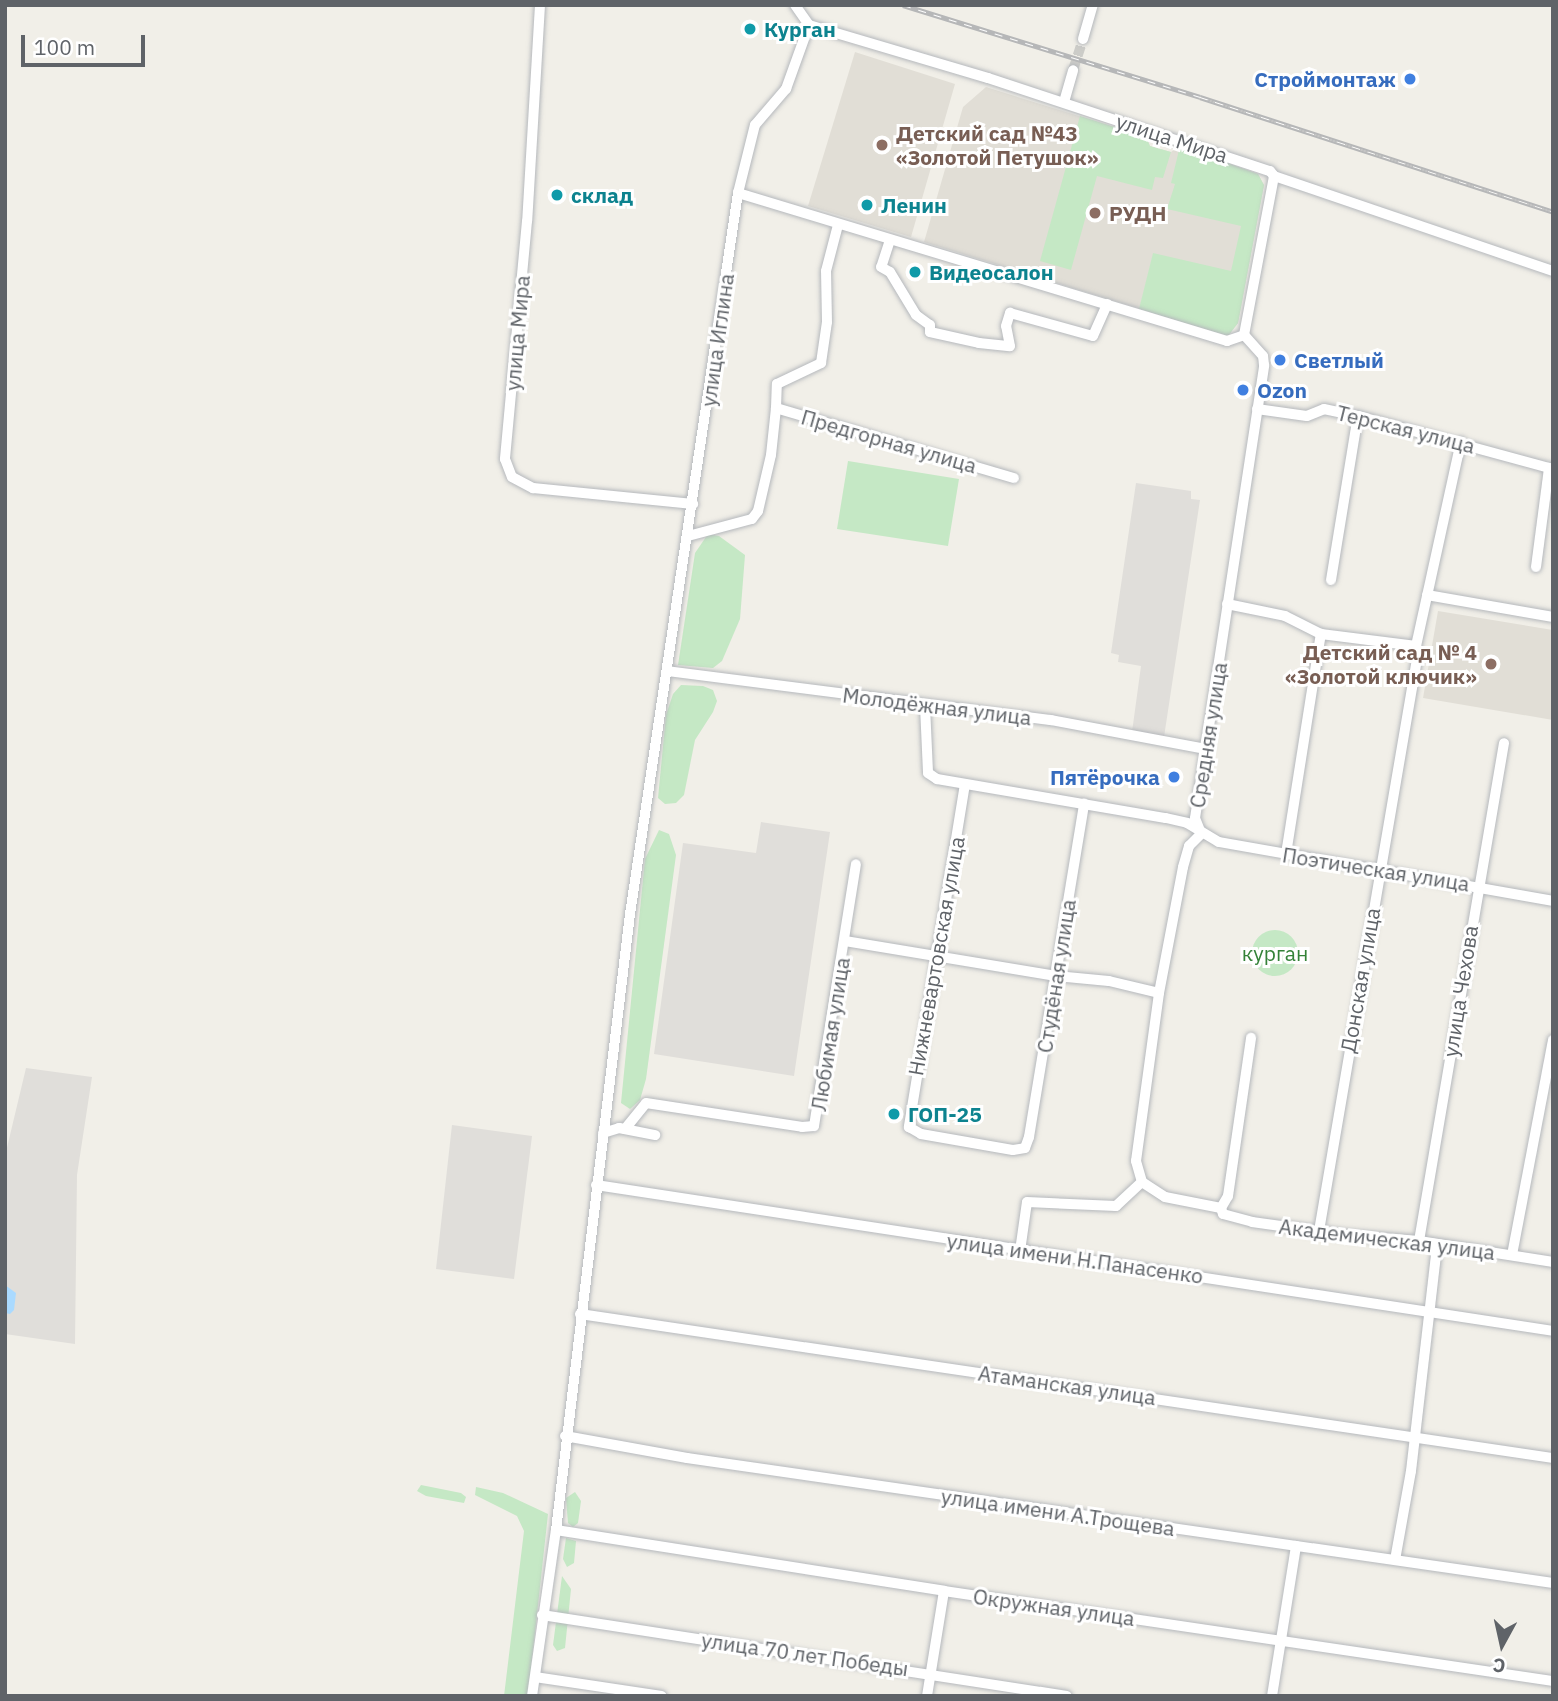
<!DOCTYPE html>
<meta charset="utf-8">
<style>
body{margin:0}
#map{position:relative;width:1558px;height:1701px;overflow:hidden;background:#f1efe8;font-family:"IBM Plex Sans",sans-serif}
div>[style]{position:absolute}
.industrial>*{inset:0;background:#e0deda}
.education>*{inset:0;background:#e1ded6}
.green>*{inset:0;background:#c5e8c5}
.round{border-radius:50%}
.water>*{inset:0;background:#aadaff}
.minor-tunnel>*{height:10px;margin-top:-5px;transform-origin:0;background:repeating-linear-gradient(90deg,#ccccc8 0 10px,transparent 0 15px)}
.roads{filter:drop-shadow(0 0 2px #b5b8bc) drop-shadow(0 0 2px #b5b8bc)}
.minor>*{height:10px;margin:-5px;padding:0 5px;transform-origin:5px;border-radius:5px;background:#fff}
.rail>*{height:5px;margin-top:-2.5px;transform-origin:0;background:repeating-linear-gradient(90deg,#fff 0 8px,#b6b7b8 0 16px);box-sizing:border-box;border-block:2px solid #b6b7b8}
.dots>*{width:19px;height:19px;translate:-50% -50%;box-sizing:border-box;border:4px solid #fff;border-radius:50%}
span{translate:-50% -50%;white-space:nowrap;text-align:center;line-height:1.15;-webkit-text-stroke:6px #fff;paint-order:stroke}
.culture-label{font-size:21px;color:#0d838f;font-weight:700}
.left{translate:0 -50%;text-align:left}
.shop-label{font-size:21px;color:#366cbe;font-weight:700}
.right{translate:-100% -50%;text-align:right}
.education-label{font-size:21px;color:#785e54;font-weight:700}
.street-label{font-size:21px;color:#5f6368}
.park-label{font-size:21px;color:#348238}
.frame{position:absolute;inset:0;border:7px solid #5f6368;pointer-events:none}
.north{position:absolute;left:1467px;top:1610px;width:70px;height:70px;-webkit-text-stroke:5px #fff;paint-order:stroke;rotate:188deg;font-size:19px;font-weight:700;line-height:28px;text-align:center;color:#5f6368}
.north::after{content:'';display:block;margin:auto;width:24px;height:32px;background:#5f6368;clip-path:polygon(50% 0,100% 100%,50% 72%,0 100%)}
.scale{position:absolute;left:21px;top:35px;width:124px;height:32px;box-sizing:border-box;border:4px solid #5f6368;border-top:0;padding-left:9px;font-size:21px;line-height:24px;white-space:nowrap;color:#5f6368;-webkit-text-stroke:5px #fff;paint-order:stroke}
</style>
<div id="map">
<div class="industrial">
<div style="clip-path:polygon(1136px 483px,1191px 491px,1191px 499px,1200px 500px,1164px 737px,1132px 732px,1141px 666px,1118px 662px,1119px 655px,1111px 653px)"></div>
<div style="clip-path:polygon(761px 822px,830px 832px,794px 1076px,654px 1054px,683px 843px,756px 853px)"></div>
<div style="clip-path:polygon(26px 1068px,92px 1077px,77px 1175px,75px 1344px,5px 1334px,5px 1156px)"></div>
<div style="clip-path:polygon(452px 1125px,532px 1136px,514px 1279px,436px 1269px)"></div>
</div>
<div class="education">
<div style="clip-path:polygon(855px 52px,955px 84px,911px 237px,808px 206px)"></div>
<div style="clip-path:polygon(986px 87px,1146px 137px,1150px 146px,1171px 152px,1180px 146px,1258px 174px,1264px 185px,1238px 323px,1228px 336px,924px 242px,963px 107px)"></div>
<div style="clip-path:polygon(1438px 611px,1553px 630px,1553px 720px,1423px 698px)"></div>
</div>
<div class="green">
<div style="clip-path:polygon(1080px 116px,1146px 137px,1150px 146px,1171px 152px,1163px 178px,1155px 177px,1152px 190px,1097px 176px,1071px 270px,1040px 261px)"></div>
<div style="clip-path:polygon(1180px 146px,1258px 174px,1264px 185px,1238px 323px,1228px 336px,1139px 309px,1153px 253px,1231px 271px,1241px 226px,1167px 209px,1175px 184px,1171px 183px)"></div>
<div style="clip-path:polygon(848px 461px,959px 479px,948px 546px,837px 529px)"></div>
<div style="clip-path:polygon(708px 534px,719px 536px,745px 555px,740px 619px,722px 661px,713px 668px,678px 665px,695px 553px)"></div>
<div style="clip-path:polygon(681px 685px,703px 686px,713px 690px,717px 701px,713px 712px,695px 740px,684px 795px,676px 803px,665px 804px,658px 798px,666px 715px,673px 694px)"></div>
<div style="clip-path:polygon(659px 830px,669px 834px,676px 855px,646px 1079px,640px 1100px,630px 1109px,621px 1103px,645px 859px)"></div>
<div class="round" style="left:1252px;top:930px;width:46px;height:46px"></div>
<div style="clip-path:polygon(421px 1485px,461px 1493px,466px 1497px,464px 1503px,426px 1496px,417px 1491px)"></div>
<div style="clip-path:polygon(476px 1487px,503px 1493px,548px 1514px,528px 1696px,504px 1696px,524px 1531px,517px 1516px,475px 1495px)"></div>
<div style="clip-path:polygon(575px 1492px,581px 1501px,578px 1523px,573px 1527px,568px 1523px,566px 1498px)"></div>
<div style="clip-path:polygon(566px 1538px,576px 1541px,574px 1563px,567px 1567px,563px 1559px)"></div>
<div style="clip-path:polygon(562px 1576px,571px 1589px,565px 1648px,557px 1651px,553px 1645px)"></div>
</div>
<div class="water">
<div style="clip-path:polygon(5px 1285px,16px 1293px,14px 1310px,10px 1314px,5px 1313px)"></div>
</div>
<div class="minor-tunnel">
<div style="left:1073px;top:70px;width:33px;rotate:-72deg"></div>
</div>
<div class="roads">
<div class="minor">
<div style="left:540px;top:5px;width:216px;rotate:93.4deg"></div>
<div style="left:527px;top:221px;width:239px;rotate:95.3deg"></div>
<div style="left:505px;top:459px;width:19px;rotate:69deg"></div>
<div style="left:512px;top:477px;width:24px;rotate:28deg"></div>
<div style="left:533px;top:488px;width:161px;rotate:5.7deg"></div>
<div style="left:795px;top:5px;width:24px;rotate:55deg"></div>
<div style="left:809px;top:25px;width:187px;rotate:16.5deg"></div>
<div style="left:988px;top:78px;width:297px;rotate:18.3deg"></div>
<div style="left:1270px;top:171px;width:6px;rotate:51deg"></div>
<div style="left:1274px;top:176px;width:295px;rotate:18.8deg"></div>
<div style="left:1083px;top:39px;width:35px;rotate:-74deg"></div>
<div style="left:1064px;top:102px;width:33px;rotate:-74deg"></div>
<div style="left:738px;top:193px;width:511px;rotate:16.84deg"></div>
<div style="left:1227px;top:341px;width:18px;rotate:-19deg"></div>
<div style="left:890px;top:240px;width:28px;rotate:108deg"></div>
<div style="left:881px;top:267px;width:10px;rotate:29deg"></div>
<div style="left:890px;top:272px;width:50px;rotate:58.8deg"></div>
<div style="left:916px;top:315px;width:17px;rotate:36deg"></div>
<div style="left:930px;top:325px;width:7px;rotate:90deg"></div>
<div style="left:930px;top:332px;width:50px;rotate:12.7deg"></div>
<div style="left:979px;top:343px;width:31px;rotate:6deg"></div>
<div style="left:1010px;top:346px;width:20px;rotate:-101deg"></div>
<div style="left:1006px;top:326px;width:14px;rotate:-73deg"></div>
<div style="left:1010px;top:313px;width:86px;rotate:15.5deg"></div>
<div style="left:1093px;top:336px;width:35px;rotate:-66deg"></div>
<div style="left:1244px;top:335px;width:162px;rotate:-79.3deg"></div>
<div style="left:776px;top:408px;width:24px;rotate:-88deg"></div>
<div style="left:777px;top:384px;width:49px;rotate:-25.5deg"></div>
<div style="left:821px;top:363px;width:41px;rotate:-81.7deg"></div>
<div style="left:827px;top:322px;width:51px;rotate:-91.1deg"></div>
<div style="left:826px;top:271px;width:48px;rotate:-75.4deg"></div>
<div style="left:1257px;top:409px;width:50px;rotate:8deg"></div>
<div style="left:1307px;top:416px;width:18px;rotate:-22deg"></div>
<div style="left:1324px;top:409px;width:35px;rotate:12deg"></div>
<div style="left:1358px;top:416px;width:202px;rotate:15.2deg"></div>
<div style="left:688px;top:536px;width:66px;rotate:-14.9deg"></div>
<div style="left:752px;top:519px;width:10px;rotate:-53deg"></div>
<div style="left:758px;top:511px;width:57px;rotate:-76.9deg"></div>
<div style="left:771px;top:455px;width:47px;rotate:-83.9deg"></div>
<div style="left:776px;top:408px;width:248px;rotate:16.4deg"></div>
<div style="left:1536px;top:567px;width:100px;rotate:-82.5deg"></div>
<div style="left:1331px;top:580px;width:166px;rotate:-80.7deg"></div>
<div style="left:1427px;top:595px;width:128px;rotate:9.9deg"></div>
<div style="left:1227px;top:604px;width:59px;rotate:11.7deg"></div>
<div style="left:1285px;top:616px;width:40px;rotate:26.6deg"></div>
<div style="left:1321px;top:634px;width:96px;rotate:7.2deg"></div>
<div style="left:667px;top:671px;width:387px;rotate:7.3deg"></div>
<div style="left:1051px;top:720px;width:158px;rotate:10.6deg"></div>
<div style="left:925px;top:706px;width:67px;rotate:87.4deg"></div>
<div style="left:928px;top:773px;width:11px;rotate:34deg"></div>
<div style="left:937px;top:779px;width:232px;rotate:9.7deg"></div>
<div style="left:1166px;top:818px;width:22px;rotate:13deg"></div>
<div style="left:1187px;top:823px;width:37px;rotate:31deg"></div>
<div style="left:1219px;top:842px;width:339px;rotate:10deg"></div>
<div style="left:965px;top:784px;width:348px;rotate:99.3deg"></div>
<div style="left:909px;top:1127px;width:14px;rotate:30deg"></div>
<div style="left:921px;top:1134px;width:93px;rotate:9.9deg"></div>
<div style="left:1013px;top:1150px;width:12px;rotate:-9deg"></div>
<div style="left:1025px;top:1148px;width:12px;rotate:-70deg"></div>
<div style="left:1029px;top:1137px;width:338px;rotate:-80.6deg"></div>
<div style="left:1201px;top:833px;width:16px;rotate:-112deg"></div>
<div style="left:1195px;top:818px;width:458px;rotate:-81.3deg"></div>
<div style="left:1264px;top:365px;width:9px;rotate:-96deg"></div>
<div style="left:1263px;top:356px;width:28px;rotate:-132deg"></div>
<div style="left:1286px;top:854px;width:223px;rotate:-81deg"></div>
<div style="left:845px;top:941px;width:214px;rotate:9.4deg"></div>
<div style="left:1056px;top:976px;width:53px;rotate:5.4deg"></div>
<div style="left:1109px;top:981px;width:51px;rotate:13.5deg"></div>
<div style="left:625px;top:1129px;width:33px;rotate:-51deg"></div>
<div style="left:646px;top:1103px;width:158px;rotate:8.7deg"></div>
<div style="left:802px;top:1127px;width:12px;rotate:-5deg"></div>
<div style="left:814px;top:1126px;width:265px;rotate:-80.9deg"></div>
<div style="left:603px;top:1133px;width:17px;rotate:-17deg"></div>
<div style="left:619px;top:1128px;width:37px;rotate:11deg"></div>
<div style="left:1142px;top:1182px;width:27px;rotate:33deg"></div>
<div style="left:1165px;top:1197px;width:57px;rotate:11.1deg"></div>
<div style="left:596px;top:1185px;width:968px;rotate:8.67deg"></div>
<div style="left:1221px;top:1208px;width:6px;rotate:72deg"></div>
<div style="left:1223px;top:1214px;width:30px;rotate:15deg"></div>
<div style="left:1252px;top:1222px;width:95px;rotate:7.9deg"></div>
<div style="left:1346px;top:1235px;width:73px;rotate:4.7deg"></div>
<div style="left:1419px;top:1241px;width:136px;rotate:8.9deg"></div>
<div style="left:1221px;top:1208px;width:14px;rotate:-60deg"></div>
<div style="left:1228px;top:1196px;width:160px;rotate:-81.7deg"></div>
<div style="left:1319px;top:1231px;width:580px;rotate:-80.28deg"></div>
<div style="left:1417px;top:659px;width:13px;rotate:-94deg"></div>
<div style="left:1416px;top:646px;width:209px;rotate:-77.6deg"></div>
<div style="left:1419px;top:1241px;width:505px;rotate:-80.31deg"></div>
<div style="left:1020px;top:1251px;width:49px;rotate:-81.9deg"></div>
<div style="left:1027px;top:1202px;width:89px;rotate:2.6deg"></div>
<div style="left:1116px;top:1206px;width:35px;rotate:-43deg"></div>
<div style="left:1142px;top:1182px;width:22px;rotate:-106deg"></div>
<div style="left:1136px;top:1161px;width:170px;rotate:-82.2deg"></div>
<div style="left:1159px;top:993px;width:128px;rotate:-79.2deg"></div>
<div style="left:1183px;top:867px;width:22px;rotate:-74deg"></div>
<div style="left:1189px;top:846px;width:17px;rotate:-45deg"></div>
<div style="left:1512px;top:1255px;width:219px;rotate:-79.2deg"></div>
<div style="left:580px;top:1314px;width:984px;rotate:8.42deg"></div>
<div style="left:565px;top:1436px;width:124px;rotate:10.2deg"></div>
<div style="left:687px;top:1458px;width:875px;rotate:8.21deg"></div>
<div style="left:556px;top:1530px;width:393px;rotate:8.9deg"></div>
<div style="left:944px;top:1591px;width:616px;rotate:8.41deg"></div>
<div style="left:1395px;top:1560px;width:90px;rotate:-79.8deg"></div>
<div style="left:1411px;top:1471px;width:226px;rotate:-83.4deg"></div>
<div style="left:542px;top:1615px;width:531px;rotate:8.77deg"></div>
<div style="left:535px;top:1677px;width:128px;rotate:8.5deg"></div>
<div style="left:532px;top:1696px;width:168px;rotate:-81.8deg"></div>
<div style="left:556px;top:1530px;width:620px;rotate:-83.15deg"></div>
<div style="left:630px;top:914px;width:729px;rotate:-81.48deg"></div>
<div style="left:738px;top:193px;width:70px;rotate:-76deg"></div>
<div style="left:755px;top:125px;width:48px;rotate:-49.3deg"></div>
<div style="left:786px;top:89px;width:68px;rotate:-70.2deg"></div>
<div style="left:927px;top:1696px;width:106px;rotate:-80.8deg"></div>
<div style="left:1272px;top:1696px;width:152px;rotate:-80.9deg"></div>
</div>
</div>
<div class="rail">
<div style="left:903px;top:5px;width:311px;rotate:17.2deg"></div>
<div style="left:1200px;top:97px;width:371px;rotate:18deg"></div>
</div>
<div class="dots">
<div style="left:750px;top:29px;background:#0f9aa8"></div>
<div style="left:1410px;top:79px;background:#3f7fe0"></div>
<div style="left:882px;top:145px;background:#8d6e63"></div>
<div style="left:557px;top:195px;background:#0f9aa8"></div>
<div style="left:867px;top:205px;background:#0f9aa8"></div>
<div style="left:1095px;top:213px;background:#8d6e63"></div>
<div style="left:915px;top:272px;background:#0f9aa8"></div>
<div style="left:1280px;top:360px;background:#3f7fe0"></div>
<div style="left:1243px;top:390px;background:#3f7fe0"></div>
<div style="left:1491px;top:664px;background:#8d6e63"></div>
<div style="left:1174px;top:777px;background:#3f7fe0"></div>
<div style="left:894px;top:1114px;background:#0f9aa8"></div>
</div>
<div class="culture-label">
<span class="left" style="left:764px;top:29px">Курган</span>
<span class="left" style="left:571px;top:195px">склад</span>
<span class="left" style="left:881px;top:205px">Ленин</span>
<span class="left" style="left:929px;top:272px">Видеосалон</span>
<span class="left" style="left:908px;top:1114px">ГОП-25</span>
</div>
<div class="shop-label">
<span class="right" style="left:1396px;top:79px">Строймонтаж</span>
<span class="left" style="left:1294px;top:360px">Светлый</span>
<span class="left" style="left:1257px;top:390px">Ozon</span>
<span class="right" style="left:1160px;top:777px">Пятёрочка</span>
</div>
<div class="education-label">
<span class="left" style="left:896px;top:145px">Детский сад №43<br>«Золотой Петушок»</span>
<span class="left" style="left:1109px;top:213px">РУДН</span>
<span class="right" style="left:1477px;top:664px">Детский сад № 4<br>«Золотой ключик»</span>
</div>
<div class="street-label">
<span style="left:1172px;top:138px;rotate:18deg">улица Мира</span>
<span style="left:517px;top:333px;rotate:-85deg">улица Мира</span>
<span style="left:717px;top:340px;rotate:-82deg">улица Иглина</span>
<span style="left:1406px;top:429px;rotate:14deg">Терская улица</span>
<span style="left:889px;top:441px;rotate:16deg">Предгорная улица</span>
<span style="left:937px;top:706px;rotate:7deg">Молодёжная улица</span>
<span style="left:1208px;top:735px;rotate:-81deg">Средняя улица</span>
<span style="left:1376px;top:869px;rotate:9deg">Поэтическая улица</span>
<span style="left:936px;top:956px;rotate:-80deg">Нижневартовская улица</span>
<span style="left:1056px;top:976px;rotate:-81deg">Студёная улица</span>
<span style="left:1360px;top:980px;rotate:-80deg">Донская улица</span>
<span style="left:1460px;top:991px;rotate:-81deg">улица Чехова</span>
<span style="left:830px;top:1034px;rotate:-81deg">Любимая улица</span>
<span style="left:1387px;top:1239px;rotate:7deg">Академическая улица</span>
<span style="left:1075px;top:1258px;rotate:8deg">улица имени Н.Панасенко</span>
<span style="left:1067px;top:1385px;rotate:8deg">Атаманская улица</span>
<span style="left:1058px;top:1512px;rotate:8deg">улица имени А.Трощева</span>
<span style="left:1054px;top:1607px;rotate:8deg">Окружная улица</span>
<span style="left:805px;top:1654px;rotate:8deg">улица 70 лет Победы</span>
</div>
<div class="park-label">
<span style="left:1275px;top:953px">курган</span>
</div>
<div class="frame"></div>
<div class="north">С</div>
<div class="scale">100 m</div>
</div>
